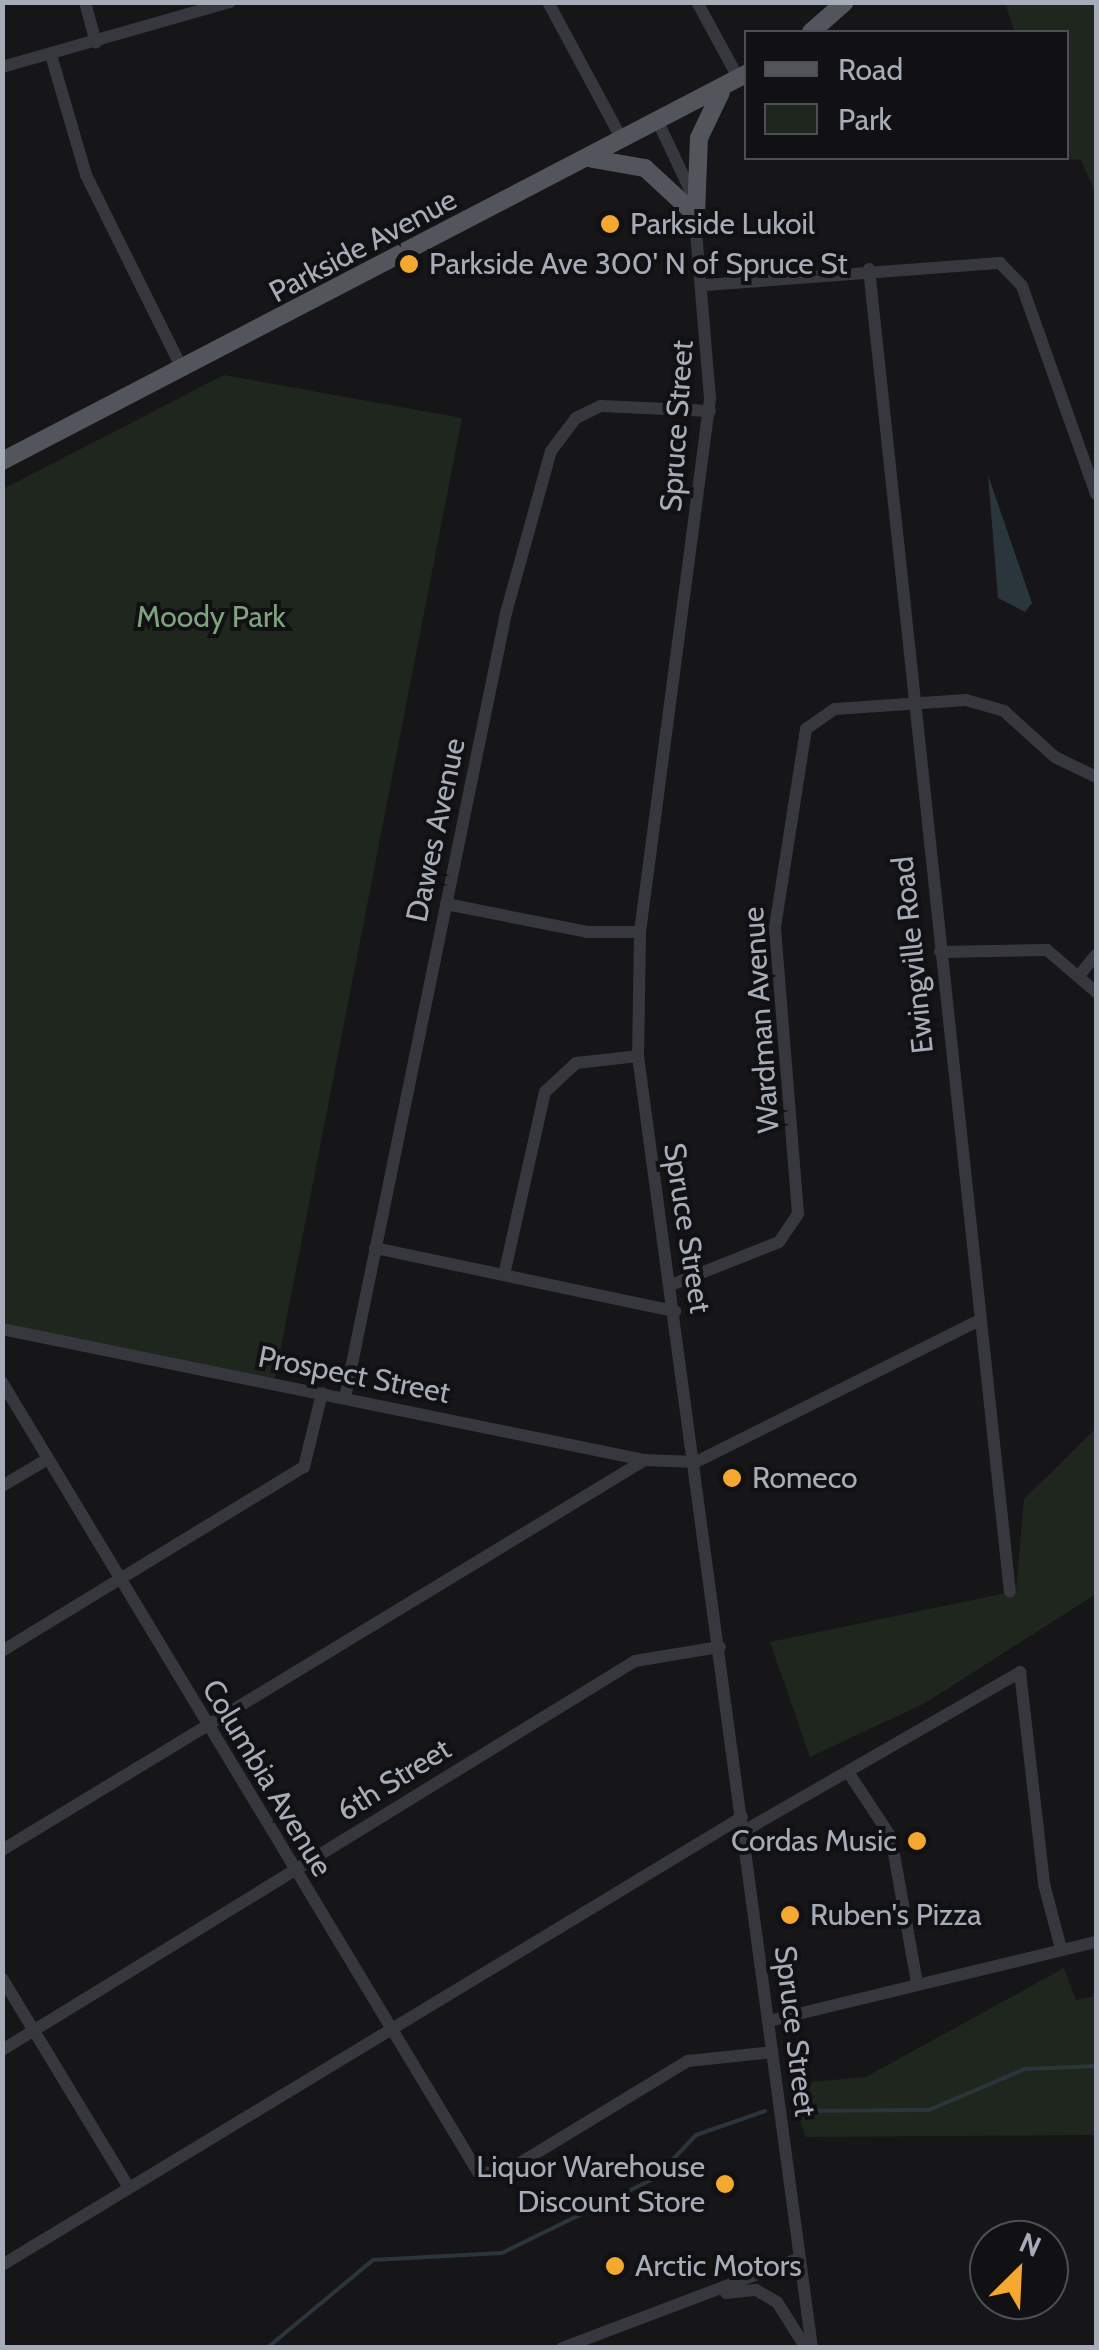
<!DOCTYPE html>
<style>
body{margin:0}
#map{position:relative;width:1099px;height:2350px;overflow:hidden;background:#161618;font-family:Cabin,sans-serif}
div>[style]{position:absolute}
.green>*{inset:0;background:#1e261e}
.water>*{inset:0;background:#2b353c}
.stream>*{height:4px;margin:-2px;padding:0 2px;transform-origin:2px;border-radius:2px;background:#2b353c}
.minor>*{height:12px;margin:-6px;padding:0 6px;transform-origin:6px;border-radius:6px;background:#37383d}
.major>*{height:18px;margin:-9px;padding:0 9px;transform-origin:9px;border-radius:9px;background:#52555c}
.dots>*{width:28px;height:28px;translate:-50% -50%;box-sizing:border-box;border:5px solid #111113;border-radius:50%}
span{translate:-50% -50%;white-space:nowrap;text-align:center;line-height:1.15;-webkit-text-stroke:8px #111113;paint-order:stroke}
.poi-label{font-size:30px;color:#a7adb8}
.left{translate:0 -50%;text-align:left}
.right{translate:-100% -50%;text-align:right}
.street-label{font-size:30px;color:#a7adb8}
.park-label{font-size:30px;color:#7ea37e}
.frame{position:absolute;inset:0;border:5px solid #a7adb8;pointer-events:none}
.legend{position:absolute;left:744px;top:30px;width:325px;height:130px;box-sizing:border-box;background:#111113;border:2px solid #4d4f55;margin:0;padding:12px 18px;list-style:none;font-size:30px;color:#a7adb8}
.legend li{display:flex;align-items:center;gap:20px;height:50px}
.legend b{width:50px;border:2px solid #4d4f55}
.north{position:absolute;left:969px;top:2220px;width:100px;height:100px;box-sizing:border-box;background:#111113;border:2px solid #4d4f55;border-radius:50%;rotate:24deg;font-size:28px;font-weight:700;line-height:40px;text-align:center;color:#a7adb8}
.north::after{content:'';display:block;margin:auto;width:35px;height:45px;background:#f5a830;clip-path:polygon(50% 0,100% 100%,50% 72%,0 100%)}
</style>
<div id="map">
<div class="green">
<div style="clip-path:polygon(1005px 3px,1096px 3px,1096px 194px,1081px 160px,1055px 158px,1066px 158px,1066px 32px,1015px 32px)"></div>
<div style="clip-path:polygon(224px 375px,462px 418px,274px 1383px,3px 1333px,3px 489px)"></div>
<div style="clip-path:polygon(1096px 1428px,1096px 1594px,925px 1703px,810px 1757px,770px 1642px,1016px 1591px,1024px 1499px)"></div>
<div style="clip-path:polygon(1064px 1968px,1076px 2000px,1096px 1996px,1096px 2135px,806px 2137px,786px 2084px,866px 2077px)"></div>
</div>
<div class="water">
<div style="clip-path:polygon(988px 475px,1032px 603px,1025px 612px,998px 598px)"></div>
</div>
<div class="stream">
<div style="left:796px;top:2111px;width:133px;rotate:-0.4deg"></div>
<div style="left:929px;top:2110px;width:104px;rotate:-23.1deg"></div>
<div style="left:1025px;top:2069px;width:71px;rotate:-2.4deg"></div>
<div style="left:267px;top:2348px;width:138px;rotate:-39.7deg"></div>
<div style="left:373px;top:2260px;width:129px;rotate:-3.1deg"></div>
<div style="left:502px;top:2253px;width:170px;rotate:-26.1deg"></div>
<div style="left:655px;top:2178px;width:59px;rotate:-46.4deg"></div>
<div style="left:696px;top:2135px;width:73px;rotate:-19.2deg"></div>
</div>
<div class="minor">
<div style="left:85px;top:2px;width:42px;rotate:75deg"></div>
<div style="left:548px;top:2px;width:158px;rotate:61.7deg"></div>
<div style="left:697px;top:2px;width:88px;rotate:61.4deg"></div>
<div style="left:51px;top:55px;width:125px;rotate:73.7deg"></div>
<div style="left:86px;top:175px;width:218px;rotate:63.6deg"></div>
<div style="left:2px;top:67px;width:237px;rotate:-15.9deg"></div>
<div style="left:658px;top:122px;width:82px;rotate:64.7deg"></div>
<div style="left:693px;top:196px;width:204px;rotate:85.2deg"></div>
<div style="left:710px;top:399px;width:538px;rotate:97.48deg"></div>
<div style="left:640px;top:932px;width:124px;rotate:90.9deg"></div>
<div style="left:638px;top:1056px;width:1304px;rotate:82.33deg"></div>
<div style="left:869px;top:269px;width:1330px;rotate:83.92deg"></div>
<div style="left:706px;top:285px;width:295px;rotate:-4.3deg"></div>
<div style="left:1000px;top:263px;width:32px;rotate:46deg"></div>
<div style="left:1022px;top:286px;width:221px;rotate:70.4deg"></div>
<div style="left:446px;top:904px;width:144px;rotate:11.2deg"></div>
<div style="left:587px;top:932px;width:53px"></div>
<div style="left:940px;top:952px;width:107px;rotate:-1.1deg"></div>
<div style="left:1047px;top:950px;width:65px;rotate:40.6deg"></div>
<div style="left:1082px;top:972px;width:22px;rotate:-51deg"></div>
<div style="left:375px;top:1248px;width:307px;rotate:11.9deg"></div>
<div style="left:504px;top:1275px;width:188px;rotate:-77.4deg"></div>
<div style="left:545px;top:1092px;width:42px;rotate:-43.1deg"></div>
<div style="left:576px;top:1063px;width:62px;rotate:-6.4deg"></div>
<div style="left:671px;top:1285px;width:116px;rotate:-21.7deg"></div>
<div style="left:779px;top:1242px;width:34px;rotate:-56deg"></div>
<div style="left:798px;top:1214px;width:288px;rotate:-94.6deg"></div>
<div style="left:775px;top:927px;width:200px;rotate:-81.1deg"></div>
<div style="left:806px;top:729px;width:35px;rotate:-35deg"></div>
<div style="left:835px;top:709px;width:131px;rotate:-3.9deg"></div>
<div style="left:966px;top:700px;width:40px;rotate:16deg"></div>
<div style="left:1004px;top:711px;width:69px;rotate:42deg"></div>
<div style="left:1055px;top:757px;width:46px;rotate:26deg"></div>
<div style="left:2px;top:1329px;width:656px;rotate:11.52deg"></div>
<div style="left:645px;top:1460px;width:51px;rotate:2.2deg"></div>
<div style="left:696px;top:1462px;width:317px;rotate:-26.6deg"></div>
<div style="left:2px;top:1382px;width:922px;rotate:58.93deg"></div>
<div style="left:478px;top:2172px;width:24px;rotate:5deg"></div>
<div style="left:502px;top:2174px;width:218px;rotate:-31.3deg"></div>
<div style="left:688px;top:2061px;width:85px;rotate:-6deg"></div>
<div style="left:345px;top:1398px;width:801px;rotate:-78.41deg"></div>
<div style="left:506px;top:613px;width:168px;rotate:-74.5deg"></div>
<div style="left:551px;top:451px;width:41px;rotate:-52.9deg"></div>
<div style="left:576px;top:418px;width:28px;rotate:-26deg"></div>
<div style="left:601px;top:406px;width:109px;rotate:2.6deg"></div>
<div style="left:2px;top:1486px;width:51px;rotate:-30.6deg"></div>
<div style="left:2px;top:1651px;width:354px;rotate:-31.4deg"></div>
<div style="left:304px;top:1467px;width:76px;rotate:-76.3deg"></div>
<div style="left:850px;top:1775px;width:74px;rotate:56.5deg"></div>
<div style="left:891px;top:1837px;width:148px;rotate:79.9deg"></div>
<div style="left:744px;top:1831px;width:319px;rotate:-29.9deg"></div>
<div style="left:1020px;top:1672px;width:213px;rotate:83.5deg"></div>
<div style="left:1044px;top:1884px;width:67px;rotate:75.3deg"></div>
<div style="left:2px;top:1850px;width:752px;rotate:-31.24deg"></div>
<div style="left:2px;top:1978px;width:245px;rotate:58.8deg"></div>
<div style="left:769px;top:2021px;width:336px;rotate:-13.6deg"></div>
<div style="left:2px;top:2050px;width:743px;rotate:-31.57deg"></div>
<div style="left:635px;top:1661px;width:86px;rotate:-9.4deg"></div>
<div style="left:2px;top:2265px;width:865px;rotate:-31.19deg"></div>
<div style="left:726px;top:2293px;width:30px;rotate:-6deg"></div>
<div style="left:756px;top:2290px;width:24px;rotate:30deg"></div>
<div style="left:777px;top:2302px;width:54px;rotate:57.8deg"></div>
<div style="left:562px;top:2348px;width:254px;rotate:-20.7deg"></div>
</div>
<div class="major">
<div style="left:811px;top:32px;width:45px;rotate:-41.4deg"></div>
<div style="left:593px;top:159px;width:53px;rotate:9.8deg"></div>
<div style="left:645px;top:168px;width:69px;rotate:42.7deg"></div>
<div style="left:696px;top:215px;width:77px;rotate:-87.8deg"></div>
<div style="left:699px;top:138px;width:51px;rotate:-64.4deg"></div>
<div style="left:2px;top:461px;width:839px;rotate:-27.48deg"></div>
</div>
<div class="dots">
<div style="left:610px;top:224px;background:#f5a830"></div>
<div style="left:409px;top:264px;background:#f5a830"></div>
<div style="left:732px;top:1478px;background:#f5a830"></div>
<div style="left:917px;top:1841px;background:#f5a830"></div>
<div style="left:790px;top:1915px;background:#f5a830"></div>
<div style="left:725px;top:2184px;background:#f5a830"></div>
<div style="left:615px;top:2266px;background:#f5a830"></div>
</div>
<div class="poi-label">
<span class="left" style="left:630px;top:224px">Parkside Lukoil</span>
<span class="left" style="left:429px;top:264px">Parkside Ave 300' N of Spruce St</span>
<span class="left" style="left:752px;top:1478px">Romeco</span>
<span class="right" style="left:897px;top:1841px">Cordas Music</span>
<span class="left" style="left:810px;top:1915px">Ruben's Pizza</span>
<span class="right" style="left:705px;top:2184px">Liquor Warehouse<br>Discount Store</span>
<span class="left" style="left:635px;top:2266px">Arctic Motors</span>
</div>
<div class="street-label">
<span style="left:363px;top:246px;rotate:-28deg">Parkside Avenue</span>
<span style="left:677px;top:426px;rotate:-86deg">Spruce Street</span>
<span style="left:436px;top:830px;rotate:-78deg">Dawes Avenue</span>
<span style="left:913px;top:955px;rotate:-96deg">Ewingville Road</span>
<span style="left:761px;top:1020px;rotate:-94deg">Wardman Avenue</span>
<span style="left:687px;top:1228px;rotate:81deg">Spruce Street</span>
<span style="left:354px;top:1375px;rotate:11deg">Prospect Street</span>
<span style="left:267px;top:1778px;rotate:59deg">Columbia Avenue</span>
<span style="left:394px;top:1780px;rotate:-32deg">6th Street</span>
<span style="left:795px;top:2031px;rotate:83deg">Spruce Street</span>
</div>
<div class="park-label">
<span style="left:211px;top:617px">Moody Park</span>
</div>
<div class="frame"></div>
<ul class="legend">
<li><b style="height:12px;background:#52555c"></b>Road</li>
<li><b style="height:28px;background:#1e261e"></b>Park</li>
</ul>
<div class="north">N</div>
</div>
